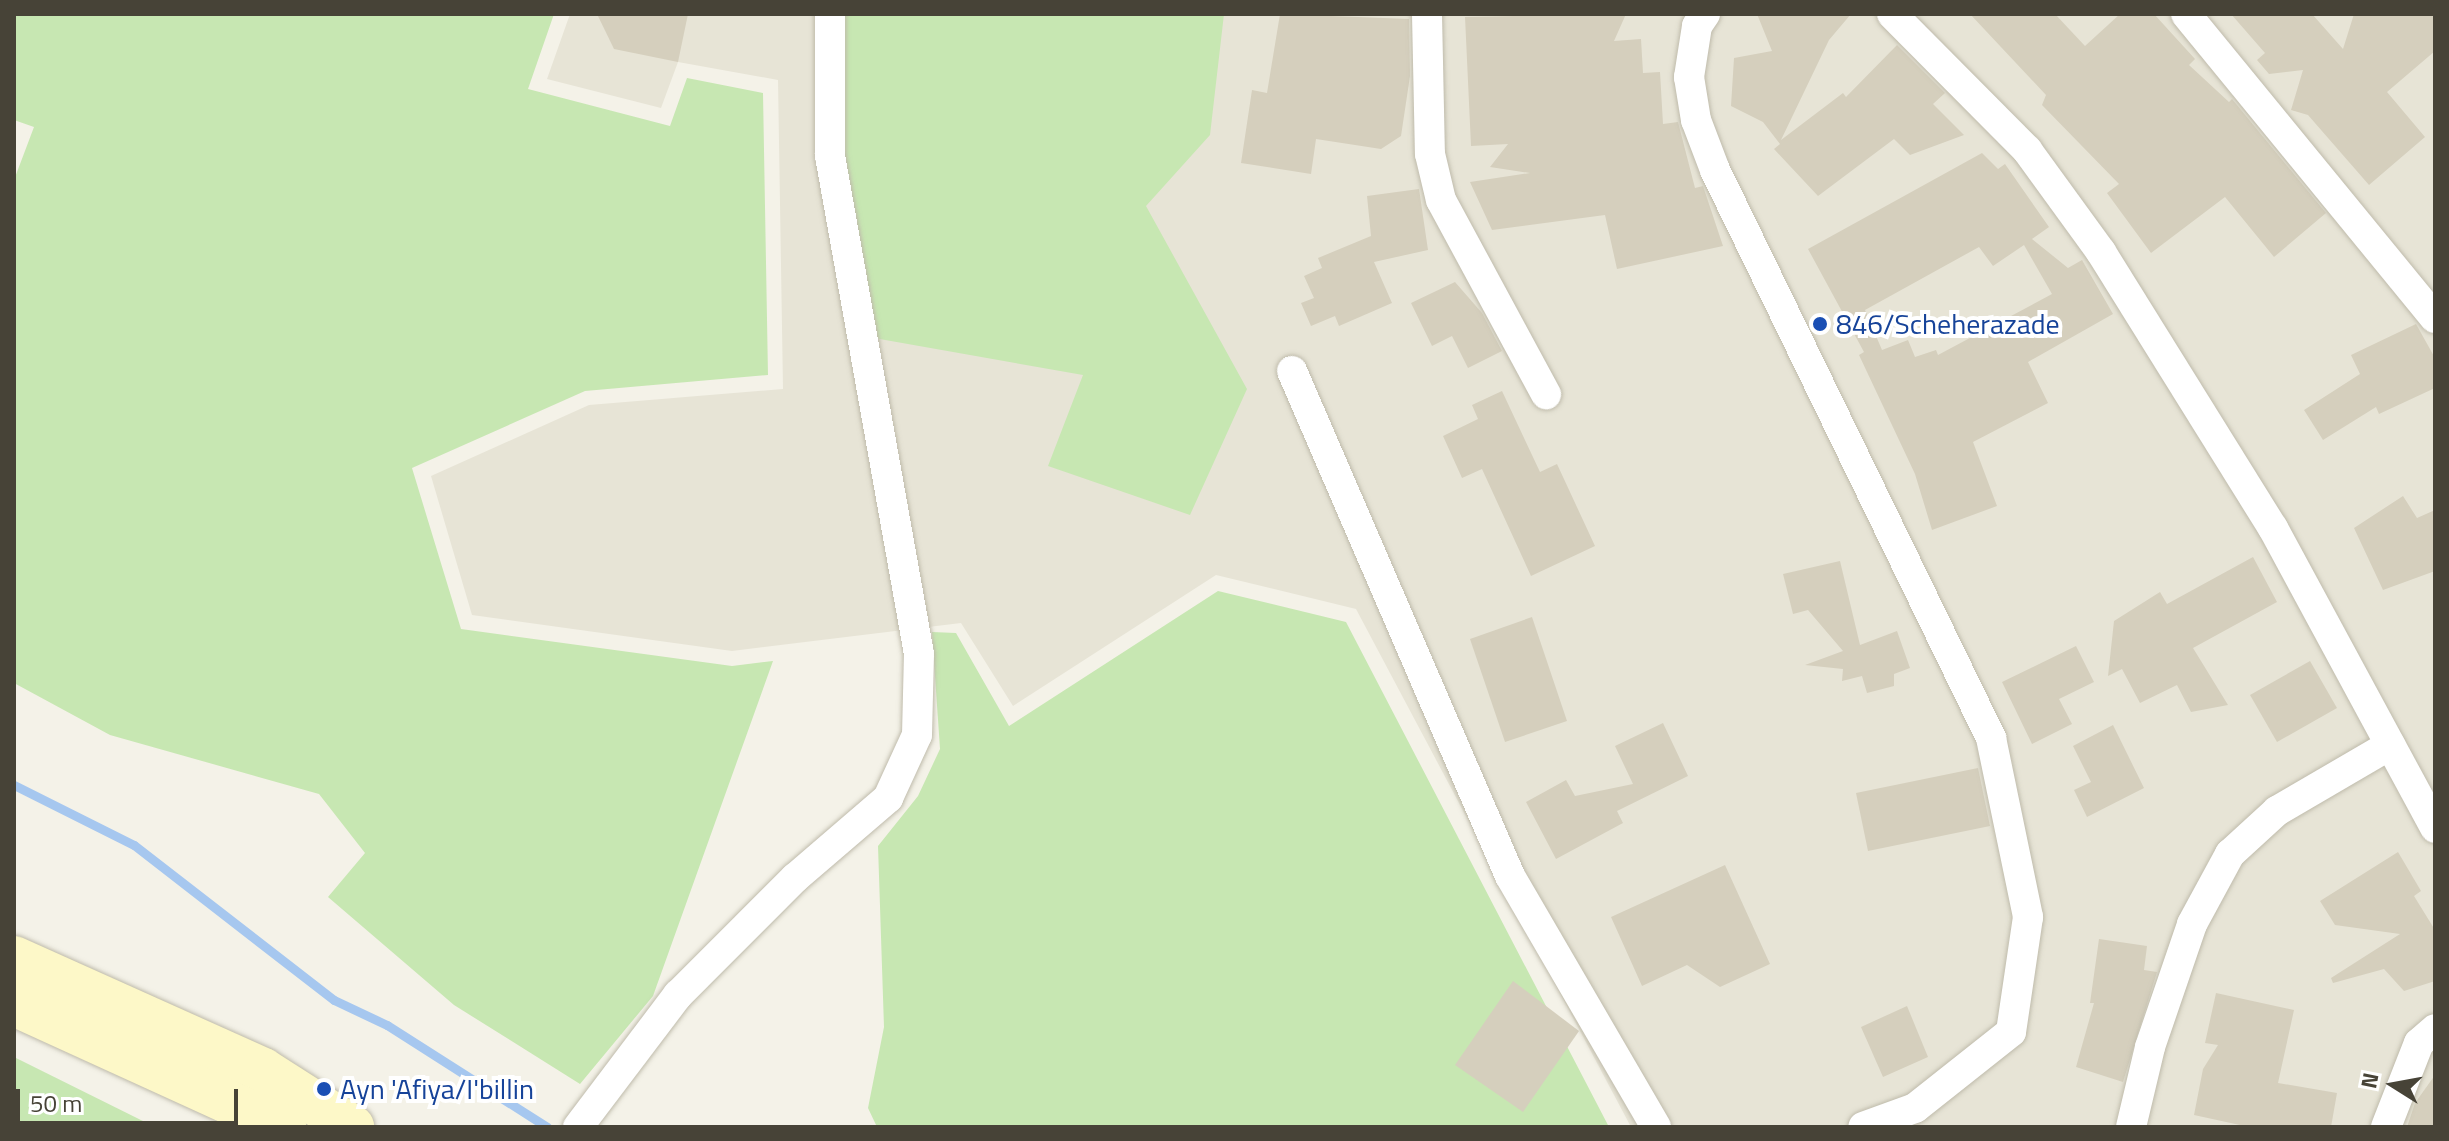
<!DOCTYPE html>
<style>
body{margin:0}
#map{position:relative;width:2449px;height:1141px;overflow:hidden;background:#f4f2e8;font-family:"Titillium Web",sans-serif}
div>[style]{position:absolute}
.residential>*{inset:0;background:#e7e4d6}
.green>*{inset:0;background:#c7e7b2}
.stream>*{height:9px;margin:-4.5px;padding:0 4.5px;transform-origin:4.5px;border-radius:4.5px;background:#a6c7ef}
.building>*{inset:0;background:#d5cfbd}
.roads{filter:drop-shadow(0 0 2px #bfbbab) drop-shadow(0 0 2px #bfbbab)}
.minor>*{height:30px;margin:-15px;padding:0 15px;transform-origin:15px;border-radius:15px;background:#fff}
.secondary>*{height:44px;margin:-22px;padding:0 22px;transform-origin:22px;border-radius:22px;background:#fdf8c8}
.dots>*{width:22px;height:22px;translate:-50% -50%;box-sizing:border-box;border:4px solid #fff;border-radius:50%}
span{translate:-50% -50%;white-space:nowrap;text-align:center;line-height:1.15;-webkit-text-stroke:8px #fff;paint-order:stroke}
.transit-label{font-size:28px;color:#164399}
.left{translate:0 -50%;text-align:left}
.frame{position:absolute;inset:0;border:16px solid #474337;pointer-events:none}
.north{position:absolute;left:2353px;top:1045px;width:80px;height:80px;-webkit-text-stroke:6px #fff;paint-order:stroke;rotate:281deg;font-size:22px;font-weight:700;line-height:32px;text-align:center;color:#474337}
.north::after{content:'';display:block;margin:auto;width:28px;height:36px;background:#474337;clip-path:polygon(50% 0,100% 100%,50% 72%,0 100%)}
.scale{position:absolute;left:16px;top:1089px;width:222px;height:36px;box-sizing:border-box;border:4px solid #474337;border-top:0;padding-left:10px;font-size:24px;line-height:28px;white-space:nowrap;color:#474337;-webkit-text-stroke:6px #fff;paint-order:stroke}
</style>
<div id="map">
<div class="residential">
<div style="clip-path:polygon(570px 14px,2435px 14px,2435px 1127px,1631px 1127px,1356px 609px,1216px 575px,1013px 706px,961px 623px,732px 651px,472px 615px,431px 476px,589px 405px,783px 389px,778px 80px,678px 62px,661px 108px,547px 79px)"></div>
</div>
<div class="green">
<div style="clip-path:polygon(14px 14px,554px 14px,528px 89px,670px 126px,687px 78px,763px 93px,768px 375px,585px 391px,412px 468px,461px 629px,732px 666px,773px 661px,653px 996px,580px 1084px,454px 1005px,328px 897px,365px 853px,319px 794px,110px 735px,14px 683px,14px 180px,34px 127px,14px 120px)"></div>
<div style="clip-path:polygon(830px 14px,1224px 14px,1210px 135px,1146px 206px,1247px 389px,1190px 515px,1048px 466px,1083px 375px,874px 338px,856px 284px)"></div>
<div style="clip-path:polygon(1218px 591px,1346px 622px,1609px 1127px,877px 1127px,868px 1108px,884px 1027px,878px 846px,918px 796px,940px 749px,932px 632px,956px 633px,1009px 726px)"></div>
<div style="clip-path:polygon(14px 1057px,155px 1127px,14px 1127px)"></div>
</div>
<div class="stream">
<div style="left:14px;top:785px;width:134px;rotate:26.6deg"></div>
<div style="left:134px;top:845px;width:253px;rotate:37.8deg"></div>
<div style="left:334px;top:1000px;width:59px;rotate:25.3deg"></div>
<div style="left:387px;top:1025px;width:190px;rotate:32.5deg"></div>
</div>
<div class="building">
<div style="clip-path:polygon(597px 14px,688px 14px,678px 62px,614px 49px)"></div>
<div style="clip-path:polygon(1280px 14px,1409px 19px,1410px 76px,1401px 136px,1381px 149px,1316px 139px,1311px 174px,1241px 163px,1252px 90px,1267px 93px)"></div>
<div style="clip-path:polygon(1626px 14px,1614px 41px,1641px 39px,1643px 73px,1660px 72px,1663px 124px,1678px 122px,1695px 188px,1703px 186px,1723px 246px,1617px 269px,1605px 215px,1492px 230px,1470px 182px,1530px 173px,1490px 167px,1508px 144px,1471px 146px,1465px 17px)"></div>
<div style="clip-path:polygon(1757px 14px,1851px 14px,1829px 40px,1781px 140px,1843px 93px,1846px 97px,1897px 45px,1945px 93px,1933px 104px,1964px 135px,1910px 155px,1894px 139px,1818px 196px,1774px 149px,1780px 144px,1763px 122px,1731px 106px,1734px 58px,1772px 51px)"></div>
<div style="clip-path:polygon(1970px 14px,2055px 14px,2085px 46px,2120px 14px,2154px 14px,2195px 59px,2189px 65px,2229px 102px,2232px 99px,2326px 213px,2274px 257px,2225px 197px,2151px 253px,2107px 193px,2119px 184px,2042px 105px,2046px 95px)"></div>
<div style="clip-path:polygon(2231px 14px,2312px 14px,2343px 49px,2354px 14px,2435px 14px,2435px 51px,2387px 92px,2425px 137px,2369px 185px,2308px 115px,2291px 110px,2303px 70px,2269px 74px,2257px 60px,2265px 53px)"></div>
<div style="clip-path:polygon(evenodd,1982px 153px,1998px 169px,2005px 164px,2049px 227px,2032px 239px,2068px 268px,2082px 260px,2113px 314px,2028px 362px,2048px 403px,1973px 442px,1997px 506px,1932px 530px,1915px 474px,1859px 355px,1864px 352px,1808px 249px,1982px 153px,2024px 245px,2052px 294px,1938px 355px,1936px 350px,1915px 357px,1908px 340px,1882px 350px,1865px 310px,1979px 247px,1993px 266px,2024px 245px)"></div>
<div style="clip-path:polygon(1419px 189px,1428px 250px,1374px 262px,1392px 303px,1339px 326px,1335px 316px,1311px 326px,1301px 303px,1314px 298px,1304px 276px,1322px 268px,1318px 258px,1371px 236px,1367px 196px)"></div>
<div style="clip-path:polygon(1455px 282px,1482px 313px,1502px 351px,1468px 368px,1452px 336px,1432px 346px,1411px 303px)"></div>
<div style="clip-path:polygon(2416px 324px,2435px 358px,2435px 388px,2379px 414px,2376px 407px,2323px 440px,2304px 410px,2360px 374px,2351px 355px)"></div>
<div style="clip-path:polygon(1502px 391px,1540px 472px,1557px 464px,1595px 546px,1531px 576px,1482px 469px,1462px 478px,1443px 436px,1478px 419px,1472px 405px)"></div>
<div style="clip-path:polygon(2403px 496px,2417px 518px,2435px 510px,2435px 571px,2383px 590px,2354px 528px)"></div>
<div style="clip-path:polygon(2253px 557px,2277px 602px,2193px 648px,2228px 705px,2191px 712px,2177px 685px,2140px 703px,2122px 669px,2108px 676px,2114px 621px,2160px 592px,2167px 604px)"></div>
<div style="clip-path:polygon(1840px 561px,1860px 645px,1897px 631px,1910px 668px,1894px 674px,1894px 686px,1867px 693px,1862px 676px,1842px 681px,1843px 669px,1805px 665px,1843px 651px,1808px 610px,1793px 614px,1783px 574px)"></div>
<div style="clip-path:polygon(1532px 617px,1567px 721px,1505px 742px,1470px 639px)"></div>
<div style="clip-path:polygon(2076px 646px,2094px 682px,2059px 699px,2072px 724px,2032px 744px,2002px 682px)"></div>
<div style="clip-path:polygon(2310px 661px,2337px 708px,2277px 742px,2250px 695px)"></div>
<div style="clip-path:polygon(1663px 723px,1688px 776px,1617px 811px,1623px 823px,1556px 859px,1526px 802px,1566px 780px,1575px 796px,1633px 784px,1615px 746px)"></div>
<div style="clip-path:polygon(2113px 725px,2144px 788px,2087px 817px,2074px 790px,2091px 782px,2073px 746px)"></div>
<div style="clip-path:polygon(1978px 768px,1990px 826px,1868px 851px,1856px 793px)"></div>
<div style="clip-path:polygon(2398px 852px,2421px 891px,2414px 896px,2435px 930px,2435px 981px,2404px 991px,2384px 969px,2333px 983px,2331px 978px,2400px 934px,2335px 925px,2320px 901px)"></div>
<div style="clip-path:polygon(1725px 865px,1770px 964px,1720px 987px,1687px 965px,1642px 986px,1611px 917px)"></div>
<div style="clip-path:polygon(2099px 939px,2147px 946px,2144px 970px,2157px 972px,2123px 1082px,2076px 1067px,2094px 1003px,2090px 1003px)"></div>
<div style="clip-path:polygon(1513px 981px,1579px 1031px,1523px 1112px,1455px 1065px)"></div>
<div style="clip-path:polygon(2216px 993px,2294px 1010px,2278px 1083px,2337px 1093px,2331px 1127px,2249px 1127px,2194px 1115px,2203px 1069px,2218px 1045px,2205px 1043px)"></div>
<div style="clip-path:polygon(1907px 1006px,1928px 1057px,1883px 1077px,1861px 1027px)"></div>
<div style="clip-path:polygon(2435px 1075px,2435px 1127px,2407px 1127px,2415px 1103px)"></div>
</div>
<div class="roads">
<div class="minor">
<div style="left:1427px;top:14px;width:140px;rotate:88.8deg"></div>
<div style="left:1430px;top:154px;width:47px;rotate:76.6deg"></div>
<div style="left:1441px;top:200px;width:221px;rotate:61.6deg"></div>
<div style="left:1705px;top:14px;width:14px;rotate:124deg"></div>
<div style="left:1697px;top:26px;width:52px;rotate:98.9deg"></div>
<div style="left:1689px;top:77px;width:44px;rotate:80.8deg"></div>
<div style="left:1696px;top:120px;width:53px;rotate:69.2deg"></div>
<div style="left:1715px;top:170px;width:632px;rotate:64.08deg"></div>
<div style="left:1991px;top:738px;width:183px;rotate:78.3deg"></div>
<div style="left:2028px;top:917px;width:116px;rotate:98.4deg"></div>
<div style="left:2011px;top:1032px;width:122px;rotate:141.6deg"></div>
<div style="left:1915px;top:1108px;width:55px;rotate:159.9deg"></div>
<div style="left:1892px;top:14px;width:192px;rotate:45.2deg"></div>
<div style="left:2027px;top:150px;width:126px;rotate:54deg"></div>
<div style="left:2101px;top:252px;width:325px;rotate:58.1deg"></div>
<div style="left:2273px;top:528px;width:341px;rotate:61.6deg"></div>
<div style="left:2186px;top:14px;width:393px;rotate:50.7deg"></div>
<div style="left:1292px;top:371px;width:550px;rotate:66.65deg"></div>
<div style="left:1510px;top:876px;width:290px;rotate:59.8deg"></div>
<div style="left:578px;top:1127px;width:166px;rotate:-52.9deg"></div>
<div style="left:678px;top:995px;width:165px;rotate:-45deg"></div>
<div style="left:795px;top:878px;width:123px;rotate:-40.7deg"></div>
<div style="left:888px;top:798px;width:69px;rotate:-65.3deg"></div>
<div style="left:917px;top:735px;width:81px;rotate:-88.6deg"></div>
<div style="left:919px;top:654px;width:506px;rotate:-100.13deg"></div>
<div style="left:830px;top:156px;width:142px;rotate:-90deg"></div>
<div style="left:2131px;top:1127px;width:82px;rotate:-76.6deg"></div>
<div style="left:2150px;top:1047px;width:130px;rotate:-71.1deg"></div>
<div style="left:2192px;top:924px;width:80px;rotate:-61.5deg"></div>
<div style="left:2230px;top:854px;width:64px;rotate:-42.5deg"></div>
<div style="left:2277px;top:811px;width:131px;rotate:-30.3deg"></div>
<div style="left:2386px;top:1127px;width:90px;rotate:-68.6deg"></div>
<div style="left:2419px;top:1043px;width:21px;rotate:-41deg"></div>
</div>
<div class="secondary">
<div style="left:14px;top:958px;width:273px;rotate:24.2deg"></div>
<div style="left:263px;top:1070px;width:106px;rotate:32.6deg"></div>
<div style="left:14px;top:1004px;width:297px;rotate:24.5deg"></div>
</div>
</div>
<div class="dots">
<div style="left:1820px;top:324px;background:#1a4fb4"></div>
<div style="left:324px;top:1089px;background:#1a4fb4"></div>
</div>
<div class="transit-label">
<span class="left" style="left:1836px;top:324px">846/Scheherazade</span>
<span class="left" style="left:340px;top:1089px">Ayn 'Afiya/I'billin</span>
</div>
<div class="frame"></div>
<div class="north">N</div>
<div class="scale">50 m</div>
</div>
